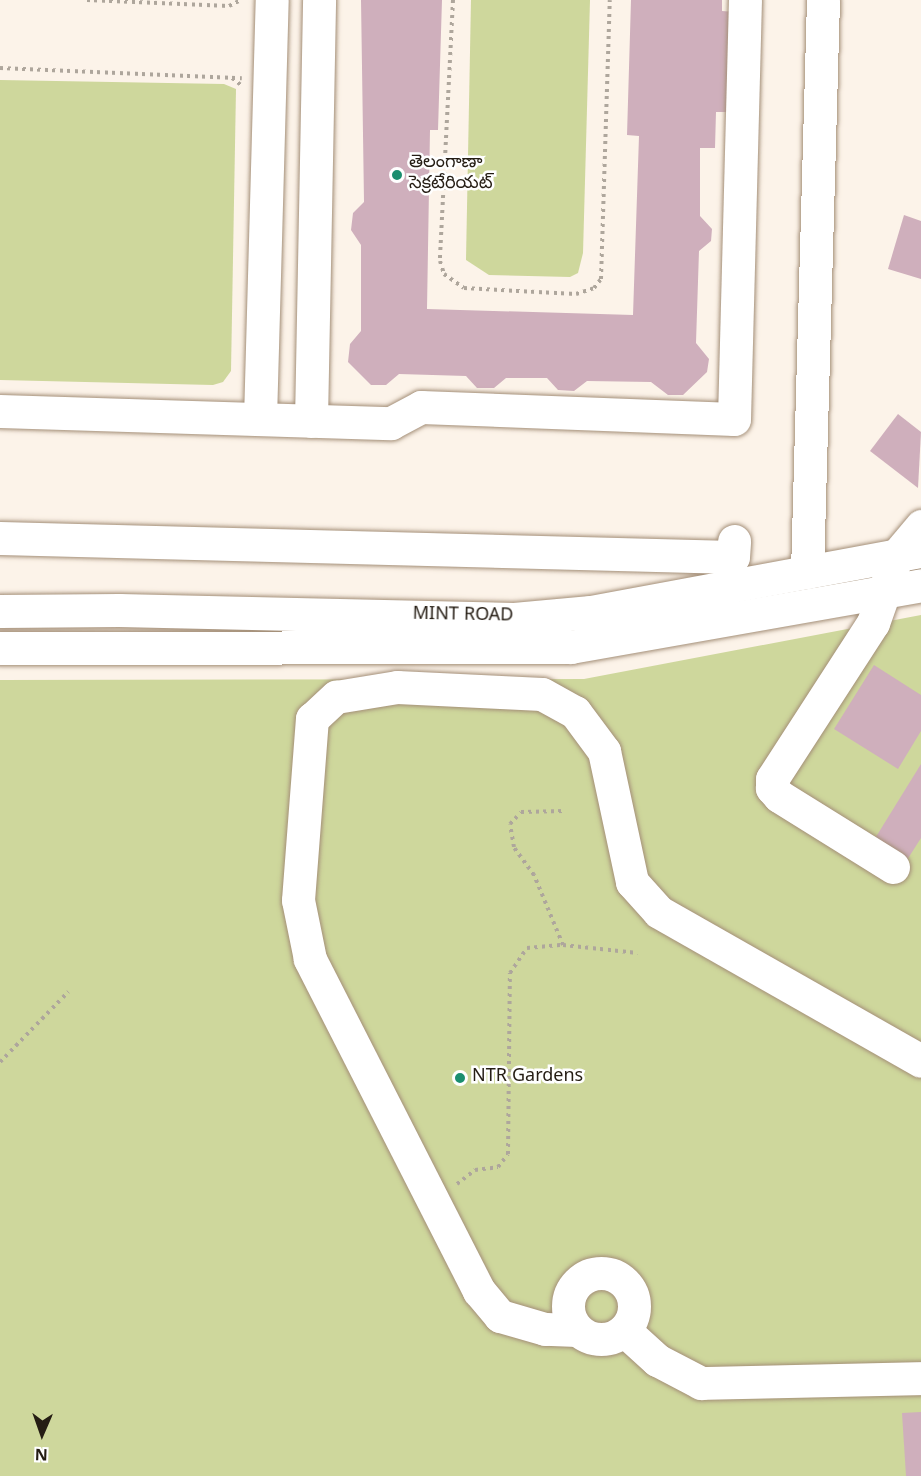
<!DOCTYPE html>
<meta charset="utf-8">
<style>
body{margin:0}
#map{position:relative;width:921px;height:1476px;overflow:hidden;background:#fcf3e9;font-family:Georgia,"Noto Sans Telugu",serif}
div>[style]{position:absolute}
.green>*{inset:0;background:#ced79c}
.building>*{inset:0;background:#cfafbc}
.path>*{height:4px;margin-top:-2px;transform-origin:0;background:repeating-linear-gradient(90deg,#aea69c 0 3px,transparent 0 7.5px)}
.roads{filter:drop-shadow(0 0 2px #a48f78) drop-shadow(0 0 2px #a48f78)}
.minor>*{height:33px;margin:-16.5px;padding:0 16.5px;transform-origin:16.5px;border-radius:16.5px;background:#fff}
.minor>.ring{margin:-16.5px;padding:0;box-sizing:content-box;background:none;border:33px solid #fff;border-radius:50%}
.dots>*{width:16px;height:16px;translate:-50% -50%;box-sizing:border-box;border:3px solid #fff;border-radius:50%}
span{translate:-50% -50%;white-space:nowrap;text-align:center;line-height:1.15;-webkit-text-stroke:5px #fff;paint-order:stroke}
.poi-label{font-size:18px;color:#251d14}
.left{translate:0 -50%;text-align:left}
.street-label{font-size:18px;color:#251d14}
.north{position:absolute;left:12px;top:1404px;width:60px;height:60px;-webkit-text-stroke:4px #fff;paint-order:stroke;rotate:182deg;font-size:16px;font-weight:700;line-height:24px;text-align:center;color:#251d14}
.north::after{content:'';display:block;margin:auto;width:21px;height:27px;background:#251d14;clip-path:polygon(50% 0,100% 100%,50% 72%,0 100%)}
</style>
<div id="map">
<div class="green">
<div style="clip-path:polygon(471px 0,590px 0,583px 253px,578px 273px,570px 277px,489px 275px,466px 260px)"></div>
<div style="clip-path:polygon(0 80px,224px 84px,236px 89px,231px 371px,223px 382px,213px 385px,0 380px)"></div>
<div style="clip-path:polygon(921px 615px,921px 1476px,0 1476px,0 680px,584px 679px)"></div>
</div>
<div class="building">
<div style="clip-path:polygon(361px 0,442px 0,438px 130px,430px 130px,427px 309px,633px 315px,639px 136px,627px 135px,631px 0,722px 0,722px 11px,736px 12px,733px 112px,716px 112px,715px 148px,700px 148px,700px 216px,712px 229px,711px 241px,699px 251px,696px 343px,709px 359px,707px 372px,683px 395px,668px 395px,651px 382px,587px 381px,574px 391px,558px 390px,547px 378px,506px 378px,494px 388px,477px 388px,466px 376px,399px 374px,386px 385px,371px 385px,348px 362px,350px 344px,361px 331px,361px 245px,351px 230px,353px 213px,364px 202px)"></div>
<div style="clip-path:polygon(904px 215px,921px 221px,921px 279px,888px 269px)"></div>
<div style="clip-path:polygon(898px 414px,921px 432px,918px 488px,870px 451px)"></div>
<div style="clip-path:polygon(874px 665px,921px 695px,921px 731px,898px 769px,834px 729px)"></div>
<div style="clip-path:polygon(921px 764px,921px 838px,907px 860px,874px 840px)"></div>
<div style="clip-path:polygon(921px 1412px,921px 1476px,906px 1476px,902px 1413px)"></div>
</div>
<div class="path">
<div style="left:87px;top:0;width:142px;rotate:2.4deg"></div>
<div style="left:229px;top:6px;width:13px;rotate:-27deg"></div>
<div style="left:453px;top:0;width:261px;rotate:92.9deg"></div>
<div style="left:440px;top:261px;width:14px;rotate:73deg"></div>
<div style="left:444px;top:274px;width:24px;rotate:35deg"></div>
<div style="left:464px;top:288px;width:112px;rotate:3.1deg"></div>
<div style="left:576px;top:294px;width:19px;rotate:-18deg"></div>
<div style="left:594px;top:288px;width:11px;rotate:-52deg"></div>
<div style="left:601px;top:279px;width:279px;rotate:-88.2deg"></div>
<div style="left:0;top:68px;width:242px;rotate:2.4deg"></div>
<div style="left:232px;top:78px;width:11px;rotate:38deg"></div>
<div style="left:563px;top:945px;width:76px;rotate:-112.5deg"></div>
<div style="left:534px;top:875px;width:34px;rotate:-126deg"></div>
<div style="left:514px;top:847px;width:23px;rotate:-100deg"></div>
<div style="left:510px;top:824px;width:16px;rotate:-47deg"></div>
<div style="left:521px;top:812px;width:43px;rotate:-1.3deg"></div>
<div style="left:0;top:1062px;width:98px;rotate:-45.8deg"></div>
<div style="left:457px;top:1184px;width:23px;rotate:-38deg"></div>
<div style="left:475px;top:1170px;width:23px;rotate:-7deg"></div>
<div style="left:498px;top:1167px;width:16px;rotate:-52deg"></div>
<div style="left:508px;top:1154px;width:181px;rotate:-89.4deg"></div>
<div style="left:510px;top:973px;width:30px;rotate:-56deg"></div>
<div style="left:527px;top:948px;width:36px;rotate:-5deg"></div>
<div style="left:563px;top:945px;width:75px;rotate:6.1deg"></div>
</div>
<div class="roads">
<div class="minor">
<div style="left:0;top:411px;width:391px;rotate:1.8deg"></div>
<div style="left:391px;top:423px;width:34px;rotate:-28deg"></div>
<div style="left:421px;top:407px;width:313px;rotate:2.2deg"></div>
<div style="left:734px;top:419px;width:419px;rotate:-88.5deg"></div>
<div style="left:260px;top:419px;width:419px;rotate:-88.4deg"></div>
<div style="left:311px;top:421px;width:421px;rotate:-88.9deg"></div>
<div style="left:0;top:538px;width:733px;rotate:1.48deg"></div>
<div style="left:733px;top:557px;width:16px;rotate:-86deg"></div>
<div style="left:807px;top:572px;width:572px;rotate:-88.4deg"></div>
<div style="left:0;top:611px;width:119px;rotate:-0.5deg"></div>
<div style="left:119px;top:610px;width:395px;rotate:1.3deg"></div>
<div style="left:514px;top:619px;width:77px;rotate:-5.2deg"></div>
<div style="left:591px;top:612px;width:336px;rotate:-10.5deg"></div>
<div style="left:0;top:648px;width:571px;rotate:-0.1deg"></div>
<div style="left:571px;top:647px;width:355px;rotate:-10deg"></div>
<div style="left:893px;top:867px;width:134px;rotate:-148.1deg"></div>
<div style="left:779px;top:796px;width:11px;rotate:-131deg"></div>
<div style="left:772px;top:788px;width:9px;rotate:-90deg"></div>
<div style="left:772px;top:779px;width:186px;rotate:-57.1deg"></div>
<div style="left:873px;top:623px;width:72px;rotate:-70.6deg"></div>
<div style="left:897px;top:555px;width:38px;rotate:-50deg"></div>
<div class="ring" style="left:568px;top:1273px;width:33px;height:33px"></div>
<div style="left:577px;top:1330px;width:32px;rotate:-178deg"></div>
<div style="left:545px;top:1329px;width:47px;rotate:-163.9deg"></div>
<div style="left:500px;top:1316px;width:33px;rotate:-130deg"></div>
<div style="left:479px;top:1291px;width:373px;rotate:-117deg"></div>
<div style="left:310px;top:959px;width:60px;rotate:-101.5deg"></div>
<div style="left:298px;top:900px;width:182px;rotate:-85.6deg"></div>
<div style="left:312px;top:719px;width:33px;rotate:-43deg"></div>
<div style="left:336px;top:697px;width:62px;rotate:-9.3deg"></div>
<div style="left:397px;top:687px;width:145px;rotate:2.8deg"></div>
<div style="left:542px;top:694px;width:38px;rotate:29deg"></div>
<div style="left:575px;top:712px;width:49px;rotate:53.4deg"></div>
<div style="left:604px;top:751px;width:134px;rotate:77.9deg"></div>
<div style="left:632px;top:882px;width:40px;rotate:48deg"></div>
<div style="left:659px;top:912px;width:301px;rotate:29.6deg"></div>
<div style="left:624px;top:1330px;width:45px;rotate:42.3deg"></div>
<div style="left:657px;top:1360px;width:50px;rotate:27.6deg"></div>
<div style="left:701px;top:1383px;width:220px;rotate:-1.3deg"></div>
</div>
</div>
<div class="dots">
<div style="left:397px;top:175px;background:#1b8e6f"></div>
<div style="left:460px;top:1078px;background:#1b8e6f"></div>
</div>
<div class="poi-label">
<span class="left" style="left:409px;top:175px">తెలంగాణా<br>సెక్రటేరియట్</span>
<span class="left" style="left:472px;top:1078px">NTR Gardens</span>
</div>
<div class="street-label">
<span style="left:463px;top:617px;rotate:1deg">MINT ROAD</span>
</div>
<div class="north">N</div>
</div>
